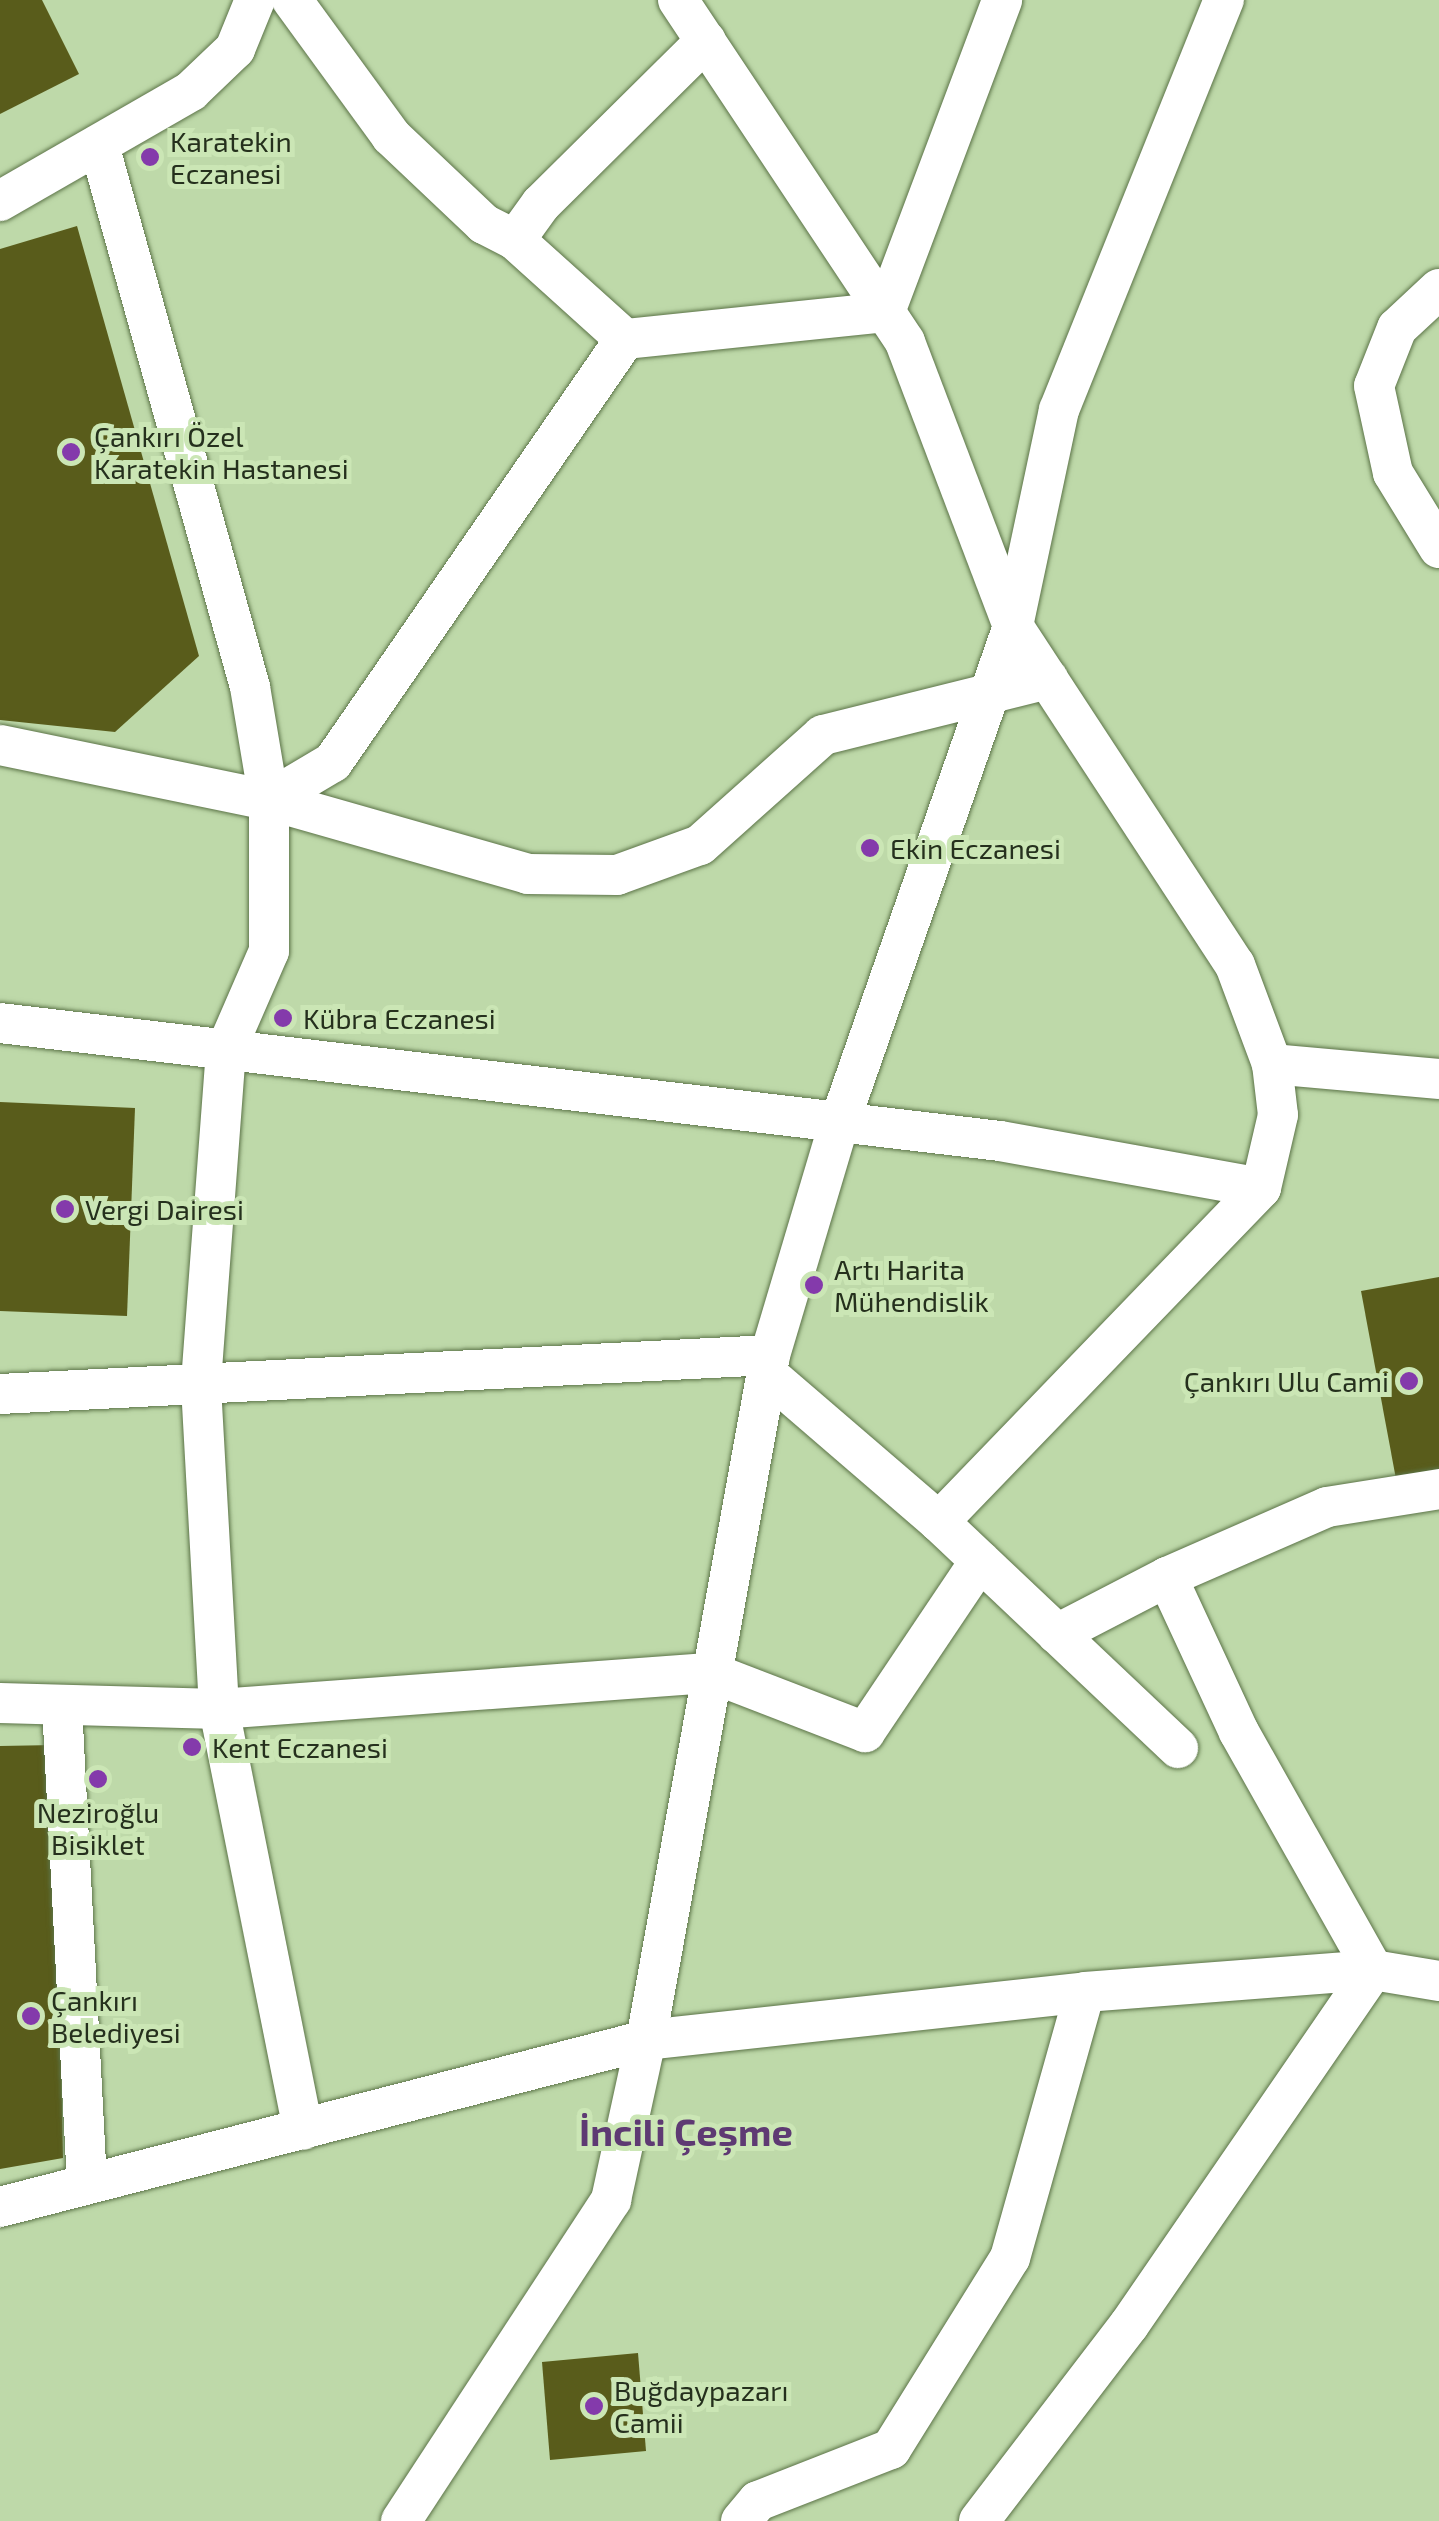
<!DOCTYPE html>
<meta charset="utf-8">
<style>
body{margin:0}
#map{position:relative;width:1439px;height:2521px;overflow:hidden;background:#bed9a9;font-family:"Exo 2",sans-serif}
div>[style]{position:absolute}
.building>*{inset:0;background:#595c1b}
.roads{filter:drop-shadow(0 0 2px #5c7448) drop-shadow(0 0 2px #5c7448)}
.street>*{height:40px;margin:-20px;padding:0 20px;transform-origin:20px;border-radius:20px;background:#fff}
.dots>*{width:28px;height:28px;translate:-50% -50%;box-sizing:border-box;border:5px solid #cbe6b5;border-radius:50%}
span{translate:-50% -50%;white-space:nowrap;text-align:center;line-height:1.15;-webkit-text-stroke:10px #cbe6b5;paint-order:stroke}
.poi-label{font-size:28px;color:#25301d}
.left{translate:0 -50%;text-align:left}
.right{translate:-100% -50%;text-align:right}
.district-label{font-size:38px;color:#5e3a73;font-weight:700}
</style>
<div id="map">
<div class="building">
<div style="clip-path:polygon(0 0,42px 0,79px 74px,0 114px)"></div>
<div style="clip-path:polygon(77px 226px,199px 656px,115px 732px,0 720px,0 249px)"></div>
<div style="clip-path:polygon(0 1102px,135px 1108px,127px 1316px,0 1311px)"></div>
<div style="clip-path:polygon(1439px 1277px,1439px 1471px,1396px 1479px,1361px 1291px)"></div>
<div style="clip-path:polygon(55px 1745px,63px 2158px,0 2169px,0 1746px)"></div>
<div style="clip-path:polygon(638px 2353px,646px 2451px,550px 2460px,542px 2362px)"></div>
</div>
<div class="roads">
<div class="street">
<div style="left:292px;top:0;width:168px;rotate:53.9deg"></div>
<div style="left:391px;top:136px;width:128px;rotate:43.4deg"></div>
<div style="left:484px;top:224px;width:35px;rotate:27deg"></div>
<div style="left:515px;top:240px;width:148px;rotate:42deg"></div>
<div style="left:625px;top:339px;width:261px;rotate:-5.9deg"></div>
<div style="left:885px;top:312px;width:333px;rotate:-69.4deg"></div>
<div style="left:678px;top:0;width:410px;rotate:56.4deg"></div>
<div style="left:905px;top:342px;width:304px;rotate:69.2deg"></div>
<div style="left:1013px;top:626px;width:405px;rotate:56.8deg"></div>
<div style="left:1235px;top:965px;width:106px;rotate:69.5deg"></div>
<div style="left:1272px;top:1064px;width:51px;rotate:83.3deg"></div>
<div style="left:1278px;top:1115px;width:75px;rotate:103.1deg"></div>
<div style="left:99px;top:145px;width:563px;rotate:74.43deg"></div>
<div style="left:250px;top:687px;width:115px;rotate:80.5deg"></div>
<div style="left:269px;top:800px;width:151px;rotate:90deg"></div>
<div style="left:269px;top:951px;width:108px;rotate:113.5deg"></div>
<div style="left:226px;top:1050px;width:337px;rotate:94.3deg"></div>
<div style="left:201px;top:1386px;width:324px;rotate:86.8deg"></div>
<div style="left:219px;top:1709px;width:429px;rotate:78.7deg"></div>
<div style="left:0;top:201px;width:220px;rotate:-29.9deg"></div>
<div style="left:191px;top:91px;width:61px;rotate:-43.7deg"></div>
<div style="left:235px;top:49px;width:53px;rotate:-67.8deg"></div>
<div style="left:515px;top:240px;width:44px;rotate:-54.2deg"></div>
<div style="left:541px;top:204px;width:232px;rotate:-44.7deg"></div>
<div style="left:1439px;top:289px;width:57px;rotate:137.1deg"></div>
<div style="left:1397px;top:328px;width:62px;rotate:111.6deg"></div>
<div style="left:1374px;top:386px;width:89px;rotate:77.7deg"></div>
<div style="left:1393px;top:473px;width:88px;rotate:58.5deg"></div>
<div style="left:625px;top:339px;width:514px;rotate:124.62deg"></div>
<div style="left:333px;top:762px;width:74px;rotate:149.3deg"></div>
<div style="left:269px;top:800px;width:269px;rotate:15.9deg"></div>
<div style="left:528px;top:874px;width:89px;rotate:0.6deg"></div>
<div style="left:617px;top:875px;width:88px;rotate:-19.9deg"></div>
<div style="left:700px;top:845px;width:165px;rotate:-41.8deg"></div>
<div style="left:823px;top:735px;width:232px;rotate:-14deg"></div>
<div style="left:0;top:745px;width:275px;rotate:11.6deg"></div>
<div style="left:0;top:1023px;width:1007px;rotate:6.73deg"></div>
<div style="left:1000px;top:1141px;width:265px;rotate:10.2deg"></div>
<div style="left:1261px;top:1188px;width:464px;rotate:134deg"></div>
<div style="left:1272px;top:1064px;width:168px;rotate:5.1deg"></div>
<div style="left:766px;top:1373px;width:228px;rotate:40.7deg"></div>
<div style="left:939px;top:1522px;width:329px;rotate:43.4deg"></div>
<div style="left:0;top:1394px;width:771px;rotate:-2.9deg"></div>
<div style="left:1167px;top:1577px;width:175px;rotate:-23.6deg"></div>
<div style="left:1327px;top:1507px;width:113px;rotate:-9.1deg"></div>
<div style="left:1057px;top:1634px;width:124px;rotate:-27.4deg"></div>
<div style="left:1167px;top:1577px;width:171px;rotate:65.1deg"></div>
<div style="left:1239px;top:1732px;width:273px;rotate:60.6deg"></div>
<div style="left:0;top:1703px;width:219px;rotate:1.6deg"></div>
<div style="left:219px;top:1709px;width:494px;rotate:-4.2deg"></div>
<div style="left:712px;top:1673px;width:164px;rotate:21.1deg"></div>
<div style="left:865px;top:1732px;width:206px;rotate:-56.1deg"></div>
<div style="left:62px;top:1706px;width:478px;rotate:87deg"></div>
<div style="left:0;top:2207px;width:667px;rotate:-14.49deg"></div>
<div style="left:646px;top:2040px;width:442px;rotate:-6.2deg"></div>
<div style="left:1085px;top:1992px;width:289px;rotate:-4.4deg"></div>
<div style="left:1373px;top:1970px;width:67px;rotate:9.5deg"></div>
<div style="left:401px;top:2521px;width:384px;rotate:-56.8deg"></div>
<div style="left:611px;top:2200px;width:164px;rotate:-77.7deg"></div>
<div style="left:646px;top:2040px;width:696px;rotate:-79.74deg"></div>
<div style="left:770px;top:1355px;width:241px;rotate:-73.4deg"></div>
<div style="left:839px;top:1124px;width:528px;rotate:-70.74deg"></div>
<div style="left:1013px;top:626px;width:221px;rotate:-78deg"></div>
<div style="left:1059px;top:410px;width:442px;rotate:-68.1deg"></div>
<div style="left:741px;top:2521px;width:26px;rotate:-50deg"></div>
<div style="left:758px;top:2501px;width:143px;rotate:-21.4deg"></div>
<div style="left:891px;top:2449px;width:225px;rotate:-58.1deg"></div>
<div style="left:1010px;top:2258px;width:276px;rotate:-74.3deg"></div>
<div style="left:979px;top:2521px;width:247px;rotate:-52.6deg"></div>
<div style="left:1129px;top:2325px;width:431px;rotate:-55.5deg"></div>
</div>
</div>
<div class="dots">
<div style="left:150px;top:157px;background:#843aab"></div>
<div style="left:71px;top:452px;background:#843aab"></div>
<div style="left:870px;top:848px;background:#843aab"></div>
<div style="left:283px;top:1018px;background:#843aab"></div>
<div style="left:65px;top:1209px;background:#843aab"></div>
<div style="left:814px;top:1285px;background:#843aab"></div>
<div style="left:1409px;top:1381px;background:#843aab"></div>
<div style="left:192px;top:1747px;background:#843aab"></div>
<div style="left:98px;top:1779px;background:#843aab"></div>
<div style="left:31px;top:2016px;background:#843aab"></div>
<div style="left:594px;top:2406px;background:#843aab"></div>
</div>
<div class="poi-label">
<span class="left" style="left:170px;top:157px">Karatekin<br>Eczanesi</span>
<span class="left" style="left:94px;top:452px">Çankırı Özel<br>Karatekin Hastanesi</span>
<span class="left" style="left:890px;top:848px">Ekin Eczanesi</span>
<span class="left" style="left:303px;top:1018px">Kübra Eczanesi</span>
<span class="left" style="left:85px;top:1209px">Vergi Dairesi</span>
<span class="left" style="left:834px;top:1285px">Artı Harita<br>Mühendislik</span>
<span class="right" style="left:1389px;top:1381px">Çankırı Ulu Cami</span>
<span class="left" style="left:212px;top:1747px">Kent Eczanesi</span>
<span style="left:98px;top:1828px">Neziroğlu<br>Bisiklet</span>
<span class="left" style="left:51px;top:2016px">Çankırı<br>Belediyesi</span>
<span class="left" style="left:614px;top:2406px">Buğdaypazarı<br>Camii</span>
</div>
<div class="district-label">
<span style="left:686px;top:2132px">İncili Çeşme</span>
</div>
</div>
